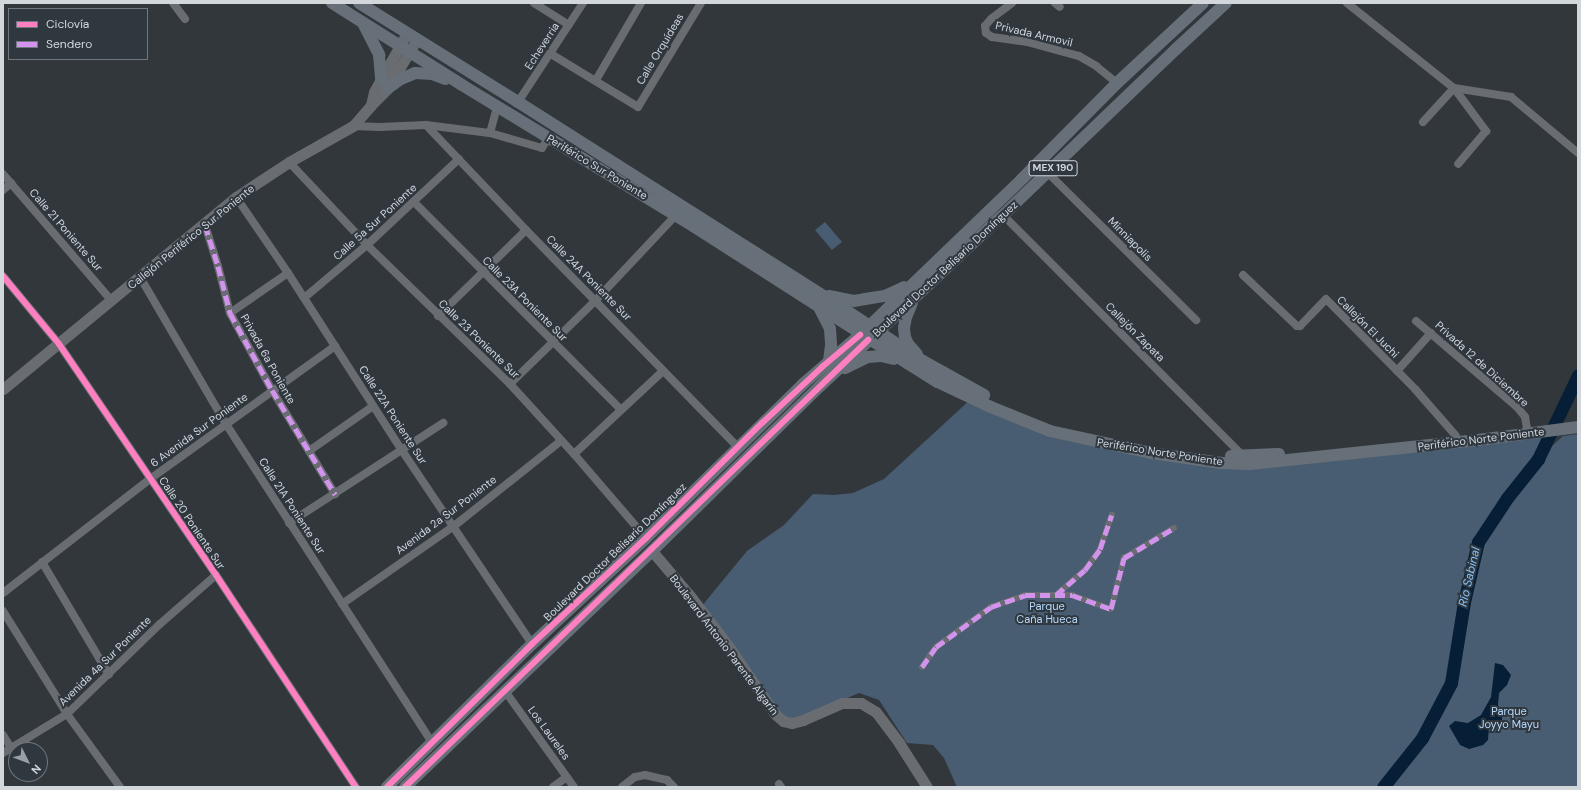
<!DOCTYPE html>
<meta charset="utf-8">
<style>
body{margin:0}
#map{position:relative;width:1581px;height:790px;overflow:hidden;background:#32373c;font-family:"DM Sans",sans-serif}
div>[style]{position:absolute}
.green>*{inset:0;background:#485d71}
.water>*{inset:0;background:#061f36}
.river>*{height:13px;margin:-6.5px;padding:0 6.5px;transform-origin:6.5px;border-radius:6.5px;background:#061f36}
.pedestrian>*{height:5.5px;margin:-2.75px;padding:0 2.75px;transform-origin:2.75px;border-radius:2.75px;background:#696d71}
.minor>*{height:8px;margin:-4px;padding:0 4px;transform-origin:4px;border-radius:4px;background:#696d71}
.secondary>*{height:11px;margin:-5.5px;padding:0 5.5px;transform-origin:5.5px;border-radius:5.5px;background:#696d71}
.primary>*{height:12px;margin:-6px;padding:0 6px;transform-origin:6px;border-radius:6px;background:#677078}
.quiet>*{height:5px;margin-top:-2.5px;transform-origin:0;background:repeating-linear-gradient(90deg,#d193ec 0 10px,transparent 0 15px)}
.cycleway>*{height:6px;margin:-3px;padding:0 3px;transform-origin:3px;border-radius:3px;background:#ff80c0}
span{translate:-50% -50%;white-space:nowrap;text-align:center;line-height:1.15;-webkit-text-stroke:4px #2f373f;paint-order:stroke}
.shield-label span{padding:1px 3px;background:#2f373f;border:1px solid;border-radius:3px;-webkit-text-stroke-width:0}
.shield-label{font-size:10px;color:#d2d7dc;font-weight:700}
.street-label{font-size:11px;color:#d2d7dc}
.park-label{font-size:11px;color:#b6d9fc}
.water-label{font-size:12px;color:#89c4fe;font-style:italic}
.frame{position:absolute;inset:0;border:4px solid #d2d7dc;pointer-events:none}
.legend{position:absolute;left:8px;top:8px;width:140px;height:52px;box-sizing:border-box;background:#2f373f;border:1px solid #70777e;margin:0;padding:5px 7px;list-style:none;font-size:12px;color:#d2d7dc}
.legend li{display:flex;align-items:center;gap:8px;height:20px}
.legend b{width:20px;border:1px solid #70777e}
.north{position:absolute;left:8px;top:742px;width:40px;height:40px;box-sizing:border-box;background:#2f373f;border:1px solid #70777e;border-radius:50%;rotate:132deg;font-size:11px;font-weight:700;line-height:16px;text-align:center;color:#d2d7dc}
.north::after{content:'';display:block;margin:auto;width:14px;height:18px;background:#9a9fa4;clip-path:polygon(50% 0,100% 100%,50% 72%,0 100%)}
</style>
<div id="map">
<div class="green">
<div style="clip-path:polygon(825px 222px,842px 242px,832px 250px,815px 230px)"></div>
<div style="clip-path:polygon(971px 399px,1119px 451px,1229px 469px,1273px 466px,1550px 434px,1539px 458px,1563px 436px,1578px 434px,1578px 787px,957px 787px,944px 758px,933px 745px,907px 743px,879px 700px,859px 693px,794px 721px,779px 713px,701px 607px,747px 551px,784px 525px,813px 494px,834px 495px,853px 493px,884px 479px)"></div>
</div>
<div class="water">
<div style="clip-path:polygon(1495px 663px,1503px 665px,1511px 675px,1507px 685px,1499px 693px,1498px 705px,1502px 716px,1502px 724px,1500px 726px,1489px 727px,1488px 740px,1483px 745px,1469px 749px,1460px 745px,1449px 726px,1455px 721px,1468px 723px,1481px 715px,1491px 697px)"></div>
</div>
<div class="river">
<div style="left:1383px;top:787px;width:63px;rotate:-51.5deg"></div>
<div style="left:1422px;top:738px;width:62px;rotate:-62.2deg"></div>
<div style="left:1451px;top:683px;width:82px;rotate:-80.9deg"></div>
<div style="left:1464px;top:602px;width:62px;rotate:-76.9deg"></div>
<div style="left:1478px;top:542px;width:53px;rotate:-56.6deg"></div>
<div style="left:1507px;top:498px;width:50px;rotate:-51.5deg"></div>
<div style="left:1538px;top:459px;width:93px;rotate:-64.5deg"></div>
</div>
<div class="pedestrian">
<div style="left:1056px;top:595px;width:38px;rotate:-41deg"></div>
<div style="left:1085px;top:570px;width:26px;rotate:-54deg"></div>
<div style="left:1100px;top:549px;width:36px;rotate:-71deg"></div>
<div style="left:922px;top:667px;width:24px;rotate:-55deg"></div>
<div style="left:936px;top:647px;width:68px;rotate:-36deg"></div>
<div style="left:991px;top:607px;width:36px;rotate:-19deg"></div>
<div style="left:1025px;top:595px;width:47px"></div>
<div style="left:1072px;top:595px;width:41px;rotate:19.7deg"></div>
<div style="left:1111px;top:609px;width:53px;rotate:-75.7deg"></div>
<div style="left:1124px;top:558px;width:58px;rotate:-31deg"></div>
</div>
<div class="minor">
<div style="left:173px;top:3px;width:20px;rotate:53deg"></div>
<div style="left:534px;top:3px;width:41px;rotate:32.2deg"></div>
<div style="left:1012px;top:3px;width:26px;rotate:143deg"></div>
<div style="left:991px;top:19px;width:9px;rotate:131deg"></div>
<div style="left:985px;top:26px;width:7px;rotate:82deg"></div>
<div style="left:986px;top:33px;width:7px;rotate:34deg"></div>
<div style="left:992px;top:37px;width:35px;rotate:8deg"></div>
<div style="left:1027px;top:42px;width:54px;rotate:15.1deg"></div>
<div style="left:1079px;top:56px;width:20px;rotate:30deg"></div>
<div style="left:1096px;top:66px;width:27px;rotate:39deg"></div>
<div style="left:1055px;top:3px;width:6px;rotate:39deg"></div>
<div style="left:1347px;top:3px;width:137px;rotate:38.5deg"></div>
<div style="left:1454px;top:88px;width:58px;rotate:9deg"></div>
<div style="left:1511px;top:97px;width:87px;rotate:39.9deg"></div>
<div style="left:551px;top:54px;width:102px;rotate:31.3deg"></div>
<div style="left:638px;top:107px;width:122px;rotate:-58.8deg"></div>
<div style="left:596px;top:80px;width:89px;rotate:-59.7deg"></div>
<div style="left:518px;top:102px;width:118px;rotate:-56.7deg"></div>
<div style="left:1423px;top:122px;width:46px;rotate:-47.6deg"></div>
<div style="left:1454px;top:88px;width:54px;rotate:53.3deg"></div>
<div style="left:1486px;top:131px;width:43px;rotate:130.3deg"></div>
<div style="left:426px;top:125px;width:145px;rotate:46.4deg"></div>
<div style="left:526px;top:230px;width:303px;rotate:45.7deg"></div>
<div style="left:353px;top:126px;width:26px;rotate:2deg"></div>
<div style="left:379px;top:127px;width:47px;rotate:-2.4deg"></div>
<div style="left:426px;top:125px;width:64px;rotate:7.1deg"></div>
<div style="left:490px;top:133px;width:28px;rotate:-75deg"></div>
<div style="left:490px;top:133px;width:54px;rotate:16.1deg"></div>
<div style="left:542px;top:148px;width:13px;rotate:-58deg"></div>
<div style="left:289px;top:162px;width:114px;rotate:46.8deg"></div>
<div style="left:367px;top:245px;width:199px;rotate:44.2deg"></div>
<div style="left:510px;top:384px;width:95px;rotate:47.6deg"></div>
<div style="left:574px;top:454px;width:111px;rotate:49.4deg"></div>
<div style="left:1048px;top:173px;width:209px;rotate:44.8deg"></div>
<div style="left:3px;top:174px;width:167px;rotate:49.4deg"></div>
<div style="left:3px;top:190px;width:11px;rotate:-41deg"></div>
<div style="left:236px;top:197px;width:92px;rotate:55.6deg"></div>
<div style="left:288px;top:273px;width:209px;rotate:57.3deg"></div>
<div style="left:401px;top:449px;width:235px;rotate:56.1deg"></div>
<div style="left:414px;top:202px;width:293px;rotate:45.1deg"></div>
<div style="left:1003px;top:215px;width:343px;rotate:45.1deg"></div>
<div style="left:205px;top:225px;width:43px;rotate:72.4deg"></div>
<div style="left:218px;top:266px;width:49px;rotate:75.7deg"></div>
<div style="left:230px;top:313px;width:88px;rotate:61.4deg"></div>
<div style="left:272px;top:390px;width:122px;rotate:58.8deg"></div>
<div style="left:1243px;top:275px;width:74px;rotate:43.4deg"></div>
<div style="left:1297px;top:326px;width:3px"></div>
<div style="left:1300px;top:326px;width:37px;rotate:-46deg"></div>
<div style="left:1326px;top:299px;width:127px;rotate:45.3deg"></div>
<div style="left:1415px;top:389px;width:62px;rotate:48.9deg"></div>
<div style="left:3px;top:276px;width:88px;rotate:50.5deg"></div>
<div style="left:59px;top:344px;width:279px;rotate:55.8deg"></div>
<div style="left:216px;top:575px;width:254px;rotate:56.6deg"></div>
<div style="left:140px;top:277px;width:170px;rotate:59.7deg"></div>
<div style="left:226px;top:424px;width:380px;rotate:57.1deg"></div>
<div style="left:304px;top:298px;width:82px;rotate:-40.1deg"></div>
<div style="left:367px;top:245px;width:126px;rotate:-43.1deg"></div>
<div style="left:230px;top:313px;width:70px;rotate:-34.6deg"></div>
<div style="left:438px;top:316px;width:123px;rotate:-44.3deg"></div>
<div style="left:1416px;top:321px;width:133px;rotate:40.4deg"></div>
<div style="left:1517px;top:407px;width:13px;rotate:51deg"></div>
<div style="left:1525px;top:417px;width:11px;rotate:80deg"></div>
<div style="left:1397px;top:371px;width:51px;rotate:-48.2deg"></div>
<div style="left:510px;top:384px;width:120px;rotate:-44.3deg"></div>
<div style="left:596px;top:300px;width:117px;rotate:-46.7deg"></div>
<div style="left:309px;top:451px;width:78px;rotate:-35.1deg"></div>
<div style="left:574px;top:454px;width:122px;rotate:-43deg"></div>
<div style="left:289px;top:523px;width:184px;rotate:-33deg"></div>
<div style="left:42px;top:562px;width:131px;rotate:59.3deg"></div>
<div style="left:3px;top:593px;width:186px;rotate:-37.8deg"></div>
<div style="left:150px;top:479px;width:228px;rotate:-35.7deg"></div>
<div style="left:342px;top:604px;width:136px;rotate:-34.9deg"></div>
<div style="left:454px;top:526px;width:137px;rotate:-38.5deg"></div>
<div style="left:3px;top:611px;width:121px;rotate:58.1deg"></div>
<div style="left:67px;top:714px;width:90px;rotate:54deg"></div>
<div style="left:505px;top:691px;width:118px;rotate:54.3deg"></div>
<div style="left:3px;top:735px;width:15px;rotate:58deg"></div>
<div style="left:3px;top:753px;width:75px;rotate:-31.4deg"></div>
<div style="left:67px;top:714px;width:129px;rotate:-44.1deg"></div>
<div style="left:160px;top:624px;width:74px;rotate:-41.2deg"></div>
<div style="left:779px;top:784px;width:4px;rotate:56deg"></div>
<div style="left:553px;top:787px;width:17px;rotate:-36deg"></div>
<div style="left:622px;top:787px;width:16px;rotate:-38deg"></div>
<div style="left:635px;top:777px;width:10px;rotate:-11deg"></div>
<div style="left:645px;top:775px;width:23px;rotate:13deg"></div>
<div style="left:667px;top:780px;width:10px;rotate:45deg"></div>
</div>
<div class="secondary">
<div style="left:371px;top:105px;width:13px;rotate:-77deg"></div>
<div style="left:374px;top:92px;width:68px;rotate:-60.8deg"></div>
<div style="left:3px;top:389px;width:302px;rotate:-39.5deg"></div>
<div style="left:236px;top:197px;width:64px;rotate:-33.4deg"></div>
<div style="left:289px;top:162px;width:73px;rotate:-29.4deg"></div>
<div style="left:353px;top:126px;width:28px;rotate:-49deg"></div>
<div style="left:371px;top:105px;width:23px;rotate:-45deg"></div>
<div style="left:387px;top:89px;width:58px;rotate:-59deg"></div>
<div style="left:652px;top:551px;width:60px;rotate:49.7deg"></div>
<div style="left:691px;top:597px;width:63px;rotate:52.8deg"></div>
<div style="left:729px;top:647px;width:81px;rotate:55.5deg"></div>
<div style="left:775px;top:714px;width:11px;rotate:41deg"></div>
<div style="left:783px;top:721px;width:9px;rotate:13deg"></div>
<div style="left:792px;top:723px;width:11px;rotate:-15deg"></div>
<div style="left:803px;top:720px;width:43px;rotate:-23.6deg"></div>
<div style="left:842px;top:703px;width:19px"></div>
<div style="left:861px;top:703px;width:17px;rotate:31deg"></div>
<div style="left:876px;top:712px;width:39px;rotate:53deg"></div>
<div style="left:899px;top:743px;width:52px;rotate:57.5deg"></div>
</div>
<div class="primary">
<div style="left:332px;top:3px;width:154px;rotate:32.2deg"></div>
<div style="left:462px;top:85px;width:271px;rotate:31.4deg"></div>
<div style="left:693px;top:226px;width:254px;rotate:32.6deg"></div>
<div style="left:907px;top:363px;width:36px;rotate:32deg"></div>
<div style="left:938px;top:382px;width:59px;rotate:25.3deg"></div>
<div style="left:991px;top:407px;width:64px;rotate:22.1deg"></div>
<div style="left:1050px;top:431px;width:103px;rotate:12.3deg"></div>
<div style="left:1151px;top:453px;width:71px;rotate:8.1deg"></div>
<div style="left:1221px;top:463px;width:29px;rotate:2deg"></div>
<div style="left:1250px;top:464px;width:229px;rotate:-6deg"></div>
<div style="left:1478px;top:440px;width:101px;rotate:-7.4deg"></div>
<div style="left:359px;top:3px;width:187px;rotate:31.9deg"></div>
<div style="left:518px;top:102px;width:383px;rotate:32.4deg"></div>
<div style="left:841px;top:307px;width:98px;rotate:33.4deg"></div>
<div style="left:923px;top:361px;width:70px;rotate:29.1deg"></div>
<div style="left:363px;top:23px;width:36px;rotate:63deg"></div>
<div style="left:379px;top:55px;width:24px;rotate:85deg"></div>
<div style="left:387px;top:89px;width:17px;rotate:-36deg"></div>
<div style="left:401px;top:79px;width:15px;rotate:-23deg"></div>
<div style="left:415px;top:73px;width:17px;rotate:3deg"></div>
<div style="left:432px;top:74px;width:14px;rotate:21deg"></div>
<div style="left:829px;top:296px;width:25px;rotate:11deg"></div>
<div style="left:854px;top:301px;width:11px;rotate:-10deg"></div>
<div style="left:865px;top:299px;width:20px;rotate:-9deg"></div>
<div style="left:885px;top:296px;width:21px;rotate:-25deg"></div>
<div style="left:912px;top:303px;width:15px;rotate:113deg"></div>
<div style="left:906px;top:317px;width:11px;rotate:100deg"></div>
<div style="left:904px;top:328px;width:9px;rotate:84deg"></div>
<div style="left:905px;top:337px;width:8px;rotate:67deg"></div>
<div style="left:908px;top:344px;width:13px;rotate:48deg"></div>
<div style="left:820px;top:309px;width:22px;rotate:63deg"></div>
<div style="left:830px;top:329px;width:16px;rotate:86deg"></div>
<div style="left:831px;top:345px;width:17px;rotate:97deg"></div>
<div style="left:845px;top:368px;width:25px;rotate:-26deg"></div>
<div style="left:868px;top:357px;width:13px;rotate:-4deg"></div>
<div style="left:881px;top:356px;width:13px;rotate:13deg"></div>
<div style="left:1231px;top:456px;width:48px;rotate:-2.4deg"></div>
<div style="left:387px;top:787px;width:204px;rotate:-44.6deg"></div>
<div style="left:532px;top:644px;width:156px;rotate:-42.9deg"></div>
<div style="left:646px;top:538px;width:220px;rotate:-44.4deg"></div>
<div style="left:803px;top:384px;width:75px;rotate:-40.7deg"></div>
<div style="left:860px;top:335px;width:226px;rotate:-43.9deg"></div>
<div style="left:1023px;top:178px;width:134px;rotate:-45.3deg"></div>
<div style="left:1117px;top:83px;width:117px;rotate:-42.9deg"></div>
<div style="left:405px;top:787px;width:342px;rotate:-43.7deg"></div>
<div style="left:652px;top:551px;width:235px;rotate:-44.5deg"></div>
<div style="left:820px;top:386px;width:250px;rotate:-43.1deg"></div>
<div style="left:1003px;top:215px;width:238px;rotate:-43.8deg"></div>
<div style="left:1175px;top:50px;width:69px;rotate:-42.7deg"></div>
</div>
<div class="quiet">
<div style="left:205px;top:225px;width:43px;rotate:72.4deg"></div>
<div style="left:218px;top:266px;width:49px;rotate:75.7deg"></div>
<div style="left:230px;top:313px;width:88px;rotate:61.4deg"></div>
<div style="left:272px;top:390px;width:122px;rotate:58.8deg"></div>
<div style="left:1056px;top:595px;width:38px;rotate:-41deg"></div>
<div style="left:1085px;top:570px;width:26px;rotate:-54deg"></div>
<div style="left:1100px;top:549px;width:36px;rotate:-71deg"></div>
<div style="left:922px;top:667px;width:24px;rotate:-55deg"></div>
<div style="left:936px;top:647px;width:68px;rotate:-36deg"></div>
<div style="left:991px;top:607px;width:36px;rotate:-19deg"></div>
<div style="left:1025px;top:595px;width:47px"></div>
<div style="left:1072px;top:595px;width:41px;rotate:19.7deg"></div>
<div style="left:1111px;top:609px;width:53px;rotate:-75.7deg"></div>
<div style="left:1124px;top:558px;width:58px;rotate:-31deg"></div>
</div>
<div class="cycleway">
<div style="left:3px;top:276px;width:88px;rotate:50.5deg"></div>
<div style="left:59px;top:344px;width:279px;rotate:55.8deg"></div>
<div style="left:216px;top:575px;width:254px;rotate:56.6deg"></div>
<div style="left:387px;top:787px;width:204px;rotate:-44.6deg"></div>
<div style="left:532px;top:644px;width:156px;rotate:-42.9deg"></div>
<div style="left:646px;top:538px;width:163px;rotate:-44.8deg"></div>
<div style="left:762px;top:423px;width:82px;rotate:-43deg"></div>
<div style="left:822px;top:367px;width:50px;rotate:-40.1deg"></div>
<div style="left:405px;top:787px;width:644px;rotate:-43.99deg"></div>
</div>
<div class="shield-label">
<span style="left:1053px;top:168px">MEX 190</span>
</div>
<div class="street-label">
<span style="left:1034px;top:34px;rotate:13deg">Privada Armovil</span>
<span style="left:542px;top:46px;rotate:-57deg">Echeverria</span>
<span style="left:660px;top:49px;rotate:-59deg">Calle Orquídeas</span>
<span style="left:597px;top:167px;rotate:31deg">Periférico Sur Poniente</span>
<span style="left:375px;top:222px;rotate:-42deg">Calle 5a Sur Poniente</span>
<span style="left:66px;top:230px;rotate:49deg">Calle 21 Poniente Sur</span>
<span style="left:191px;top:237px;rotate:-39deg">Callejón Periférico Sur Poniente</span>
<span style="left:1130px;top:239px;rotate:45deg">Minniapolis</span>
<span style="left:945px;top:269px;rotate:-43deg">Boulevard Doctor Belisario Domínguez</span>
<span style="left:589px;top:278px;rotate:45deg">Calle 24A Poniente Sur</span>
<span style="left:525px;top:299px;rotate:45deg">Calle 23A Poniente Sur</span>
<span style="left:1368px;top:327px;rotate:45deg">Callejón El Juchi</span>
<span style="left:1135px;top:332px;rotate:45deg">Callejón Zapata</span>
<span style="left:479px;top:339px;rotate:44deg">Calle 23 Poniente Sur</span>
<span style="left:268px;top:359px;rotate:61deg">Privada 6a Poniente</span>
<span style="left:1482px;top:364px;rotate:42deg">Privada 12 de Diciembre</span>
<span style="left:393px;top:415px;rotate:57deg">Calle 22A Poniente Sur</span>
<span style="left:199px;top:430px;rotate:-36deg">6 Avenida Sur Poniente</span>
<span style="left:1481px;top:439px;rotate:-7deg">Periférico Norte Poniente</span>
<span style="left:1160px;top:452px;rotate:9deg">Periférico Norte Poniente</span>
<span style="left:292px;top:506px;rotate:57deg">Calle 21A Poniente Sur</span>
<span style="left:446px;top:515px;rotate:-37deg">Avenida 2a Sur Poniente</span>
<span style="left:192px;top:523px;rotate:56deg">Calle 20 Poniente Sur</span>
<span style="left:615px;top:552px;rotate:-44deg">Boulevard Doctor Belisario Domínguez</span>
<span style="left:724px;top:645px;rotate:53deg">Boulevard Antonio Parente Algarín</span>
<span style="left:105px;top:661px;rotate:-44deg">Avenida 4a Sur Poniente</span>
<span style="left:549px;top:733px;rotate:54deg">Los Laureles</span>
</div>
<div class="park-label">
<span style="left:1047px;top:613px">Parque<br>Caña Hueca</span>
<span style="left:1509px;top:718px">Parque<br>Joyyo Mayu</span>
</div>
<div class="water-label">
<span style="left:1470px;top:577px;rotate:-77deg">Río Sabinal</span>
</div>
<div class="frame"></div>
<ul class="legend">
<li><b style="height:5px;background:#ff80c0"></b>Ciclovía</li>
<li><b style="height:5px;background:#d193ec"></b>Sendero</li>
</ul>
<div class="north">N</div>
</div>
